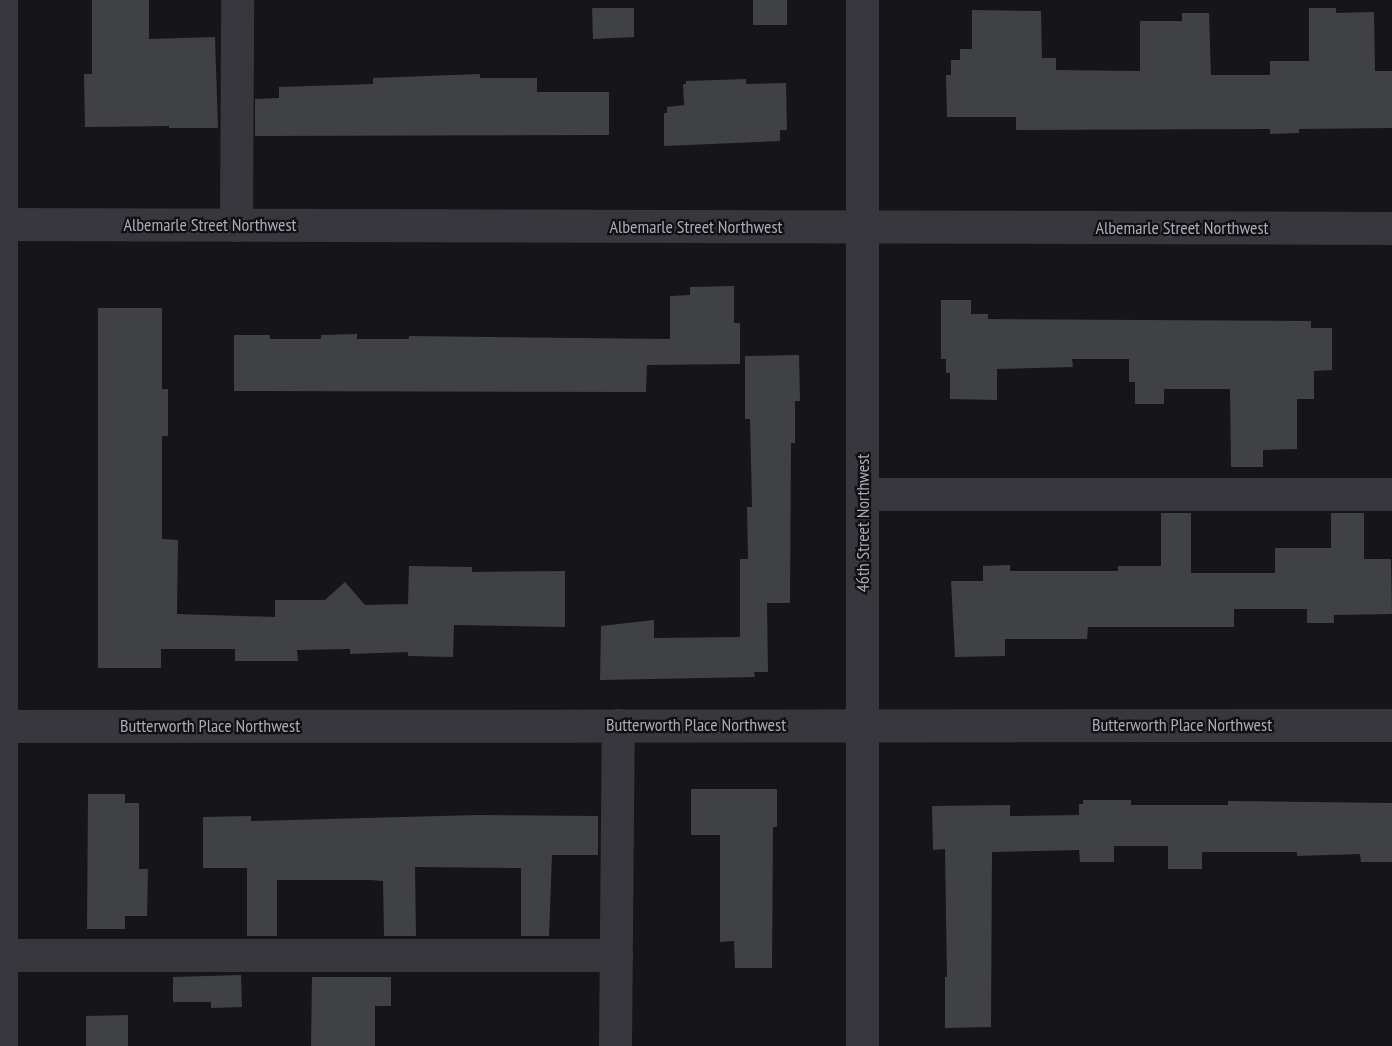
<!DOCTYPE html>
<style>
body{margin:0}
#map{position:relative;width:1392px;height:1046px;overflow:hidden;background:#161618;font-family:"PT Sans Narrow",sans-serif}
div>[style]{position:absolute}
.building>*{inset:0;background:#404145}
.minor>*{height:33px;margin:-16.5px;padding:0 16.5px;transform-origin:16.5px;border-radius:16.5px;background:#37373d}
span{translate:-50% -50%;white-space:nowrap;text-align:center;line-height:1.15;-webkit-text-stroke:4.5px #111113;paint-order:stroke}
.street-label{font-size:18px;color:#a7acb8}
</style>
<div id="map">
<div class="building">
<div style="clip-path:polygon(92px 0,149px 0,149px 39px,215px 37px,218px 128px,169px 128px,169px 126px,85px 127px,84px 74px,92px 74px)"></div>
<div style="clip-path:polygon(753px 0,787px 0,787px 25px,753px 25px)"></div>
<div style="clip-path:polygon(592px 8px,634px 8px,634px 37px,593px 39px)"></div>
<div style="clip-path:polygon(1309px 8px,1336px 8px,1336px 13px,1374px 12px,1375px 71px,1392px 71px,1392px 128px,1299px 129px,1299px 133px,1270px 134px,1270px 129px,1016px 130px,1016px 117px,947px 117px,946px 75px,951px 75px,951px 60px,960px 60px,960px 49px,972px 49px,972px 10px,1041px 11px,1042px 58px,1056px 58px,1056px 70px,1140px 71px,1140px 21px,1182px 21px,1182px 13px,1209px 13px,1211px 75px,1270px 75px,1270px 61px,1309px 61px)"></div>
<div style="clip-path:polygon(480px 74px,480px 78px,537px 78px,537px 92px,609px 92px,609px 135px,255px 136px,255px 99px,279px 98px,279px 87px,373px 84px,373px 78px)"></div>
<div style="clip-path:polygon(746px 79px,746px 84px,786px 83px,787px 130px,780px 130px,780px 141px,664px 146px,664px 113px,667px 113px,667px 107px,684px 105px,683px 84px,686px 84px,686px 81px)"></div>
<div style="clip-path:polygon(734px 286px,734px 323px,740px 323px,740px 364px,647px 365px,646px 392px,234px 391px,234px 335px,270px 335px,270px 339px,321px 339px,321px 335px,357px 334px,357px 339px,409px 339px,409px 336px,670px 339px,670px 296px,690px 295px,690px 287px)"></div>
<div style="clip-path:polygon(941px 300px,971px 300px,971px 314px,988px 314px,988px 319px,1311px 321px,1311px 328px,1332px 328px,1332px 370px,1314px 371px,1314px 399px,1297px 399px,1297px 449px,1263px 450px,1263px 467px,1231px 467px,1230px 389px,1164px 389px,1164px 404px,1135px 404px,1135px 382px,1129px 382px,1129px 359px,1072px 359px,1073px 367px,997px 369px,997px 400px,950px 399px,950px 373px,946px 373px,946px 359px,941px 359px)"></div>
<div style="clip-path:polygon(98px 308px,162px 308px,162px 389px,168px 389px,168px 436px,162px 436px,162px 539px,178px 540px,177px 614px,275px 617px,275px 600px,325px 600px,345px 582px,365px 605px,408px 604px,409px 566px,472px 567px,472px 572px,565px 571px,565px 627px,454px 625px,453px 657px,408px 656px,408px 652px,350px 654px,350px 649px,297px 650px,298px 661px,235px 661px,235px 649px,161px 649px,161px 668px,98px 668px)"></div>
<div style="clip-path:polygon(799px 355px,800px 401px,795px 401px,795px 443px,791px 443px,790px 603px,767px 603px,768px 672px,754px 672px,755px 677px,600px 680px,601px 626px,654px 620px,654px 638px,740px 637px,740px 559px,748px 559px,747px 507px,752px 507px,750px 419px,745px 419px,745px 356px)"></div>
<div style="clip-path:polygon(1161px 513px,1191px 513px,1191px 573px,1275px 573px,1275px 548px,1331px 548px,1331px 513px,1364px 513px,1364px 559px,1391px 559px,1392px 614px,1334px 615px,1334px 623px,1307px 623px,1307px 609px,1234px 609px,1234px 627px,1088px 627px,1087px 639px,1005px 639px,1005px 656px,955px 657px,951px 581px,983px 581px,983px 566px,1010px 565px,1010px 571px,1118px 571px,1118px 566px,1161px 566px)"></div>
<div style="clip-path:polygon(691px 789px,777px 789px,777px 827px,773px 827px,772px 968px,735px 968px,734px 941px,720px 942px,720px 835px,691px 835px)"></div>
<div style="clip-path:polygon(88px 794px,125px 794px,125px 803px,139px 803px,139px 869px,148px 869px,147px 916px,125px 916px,125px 929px,87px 929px)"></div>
<div style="clip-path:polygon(1083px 800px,1131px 800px,1131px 805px,1228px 805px,1228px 801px,1392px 803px,1392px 862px,1361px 862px,1360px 854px,1297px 856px,1297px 852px,1202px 852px,1202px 869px,1168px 869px,1168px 846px,1114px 846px,1114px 862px,1080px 862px,1079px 850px,992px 852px,991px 1027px,945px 1028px,945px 977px,947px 977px,945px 849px,933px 850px,932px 806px,1010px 805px,1010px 816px,1079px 815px,1079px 804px,1083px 804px)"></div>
<div style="clip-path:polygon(477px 815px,598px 816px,598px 855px,552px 855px,549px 936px,521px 936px,521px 868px,415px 867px,416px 936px,384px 936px,383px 881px,370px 880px,277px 880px,277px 936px,247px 936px,247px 868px,203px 868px,203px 817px,251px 816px,251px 821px)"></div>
<div style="clip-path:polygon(241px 975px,242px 1007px,211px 1008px,211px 1002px,173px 1002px,173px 977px)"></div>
<div style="clip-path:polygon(312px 977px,391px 977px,391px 1006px,375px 1006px,375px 1046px,311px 1046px)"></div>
<div style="clip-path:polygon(128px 1015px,128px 1046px,86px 1046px,86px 1016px)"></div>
</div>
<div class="minor">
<div style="left:1px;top:0;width:1046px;rotate:90deg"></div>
<div style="left:0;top:224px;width:1392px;rotate:0.16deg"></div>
<div style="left:236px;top:225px;width:225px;rotate:-89.7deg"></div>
<div style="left:863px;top:494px;width:529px"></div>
<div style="left:0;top:726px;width:1392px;rotate:-0.04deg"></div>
<div style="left:0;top:955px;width:616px"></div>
<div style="left:615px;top:1046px;width:321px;rotate:-89.5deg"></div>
<div style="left:862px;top:1046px;width:1046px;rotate:-90deg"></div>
</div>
<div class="street-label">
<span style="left:210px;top:225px">Albemarle Street Northwest</span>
<span style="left:696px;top:227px">Albemarle Street Northwest</span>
<span style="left:1182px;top:228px">Albemarle Street Northwest</span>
<span style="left:863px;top:523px;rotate:-90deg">46th Street Northwest</span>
<span style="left:696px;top:725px">Butterworth Place Northwest</span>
<span style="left:1182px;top:725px">Butterworth Place Northwest</span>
<span style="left:210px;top:726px">Butterworth Place Northwest</span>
</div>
</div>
